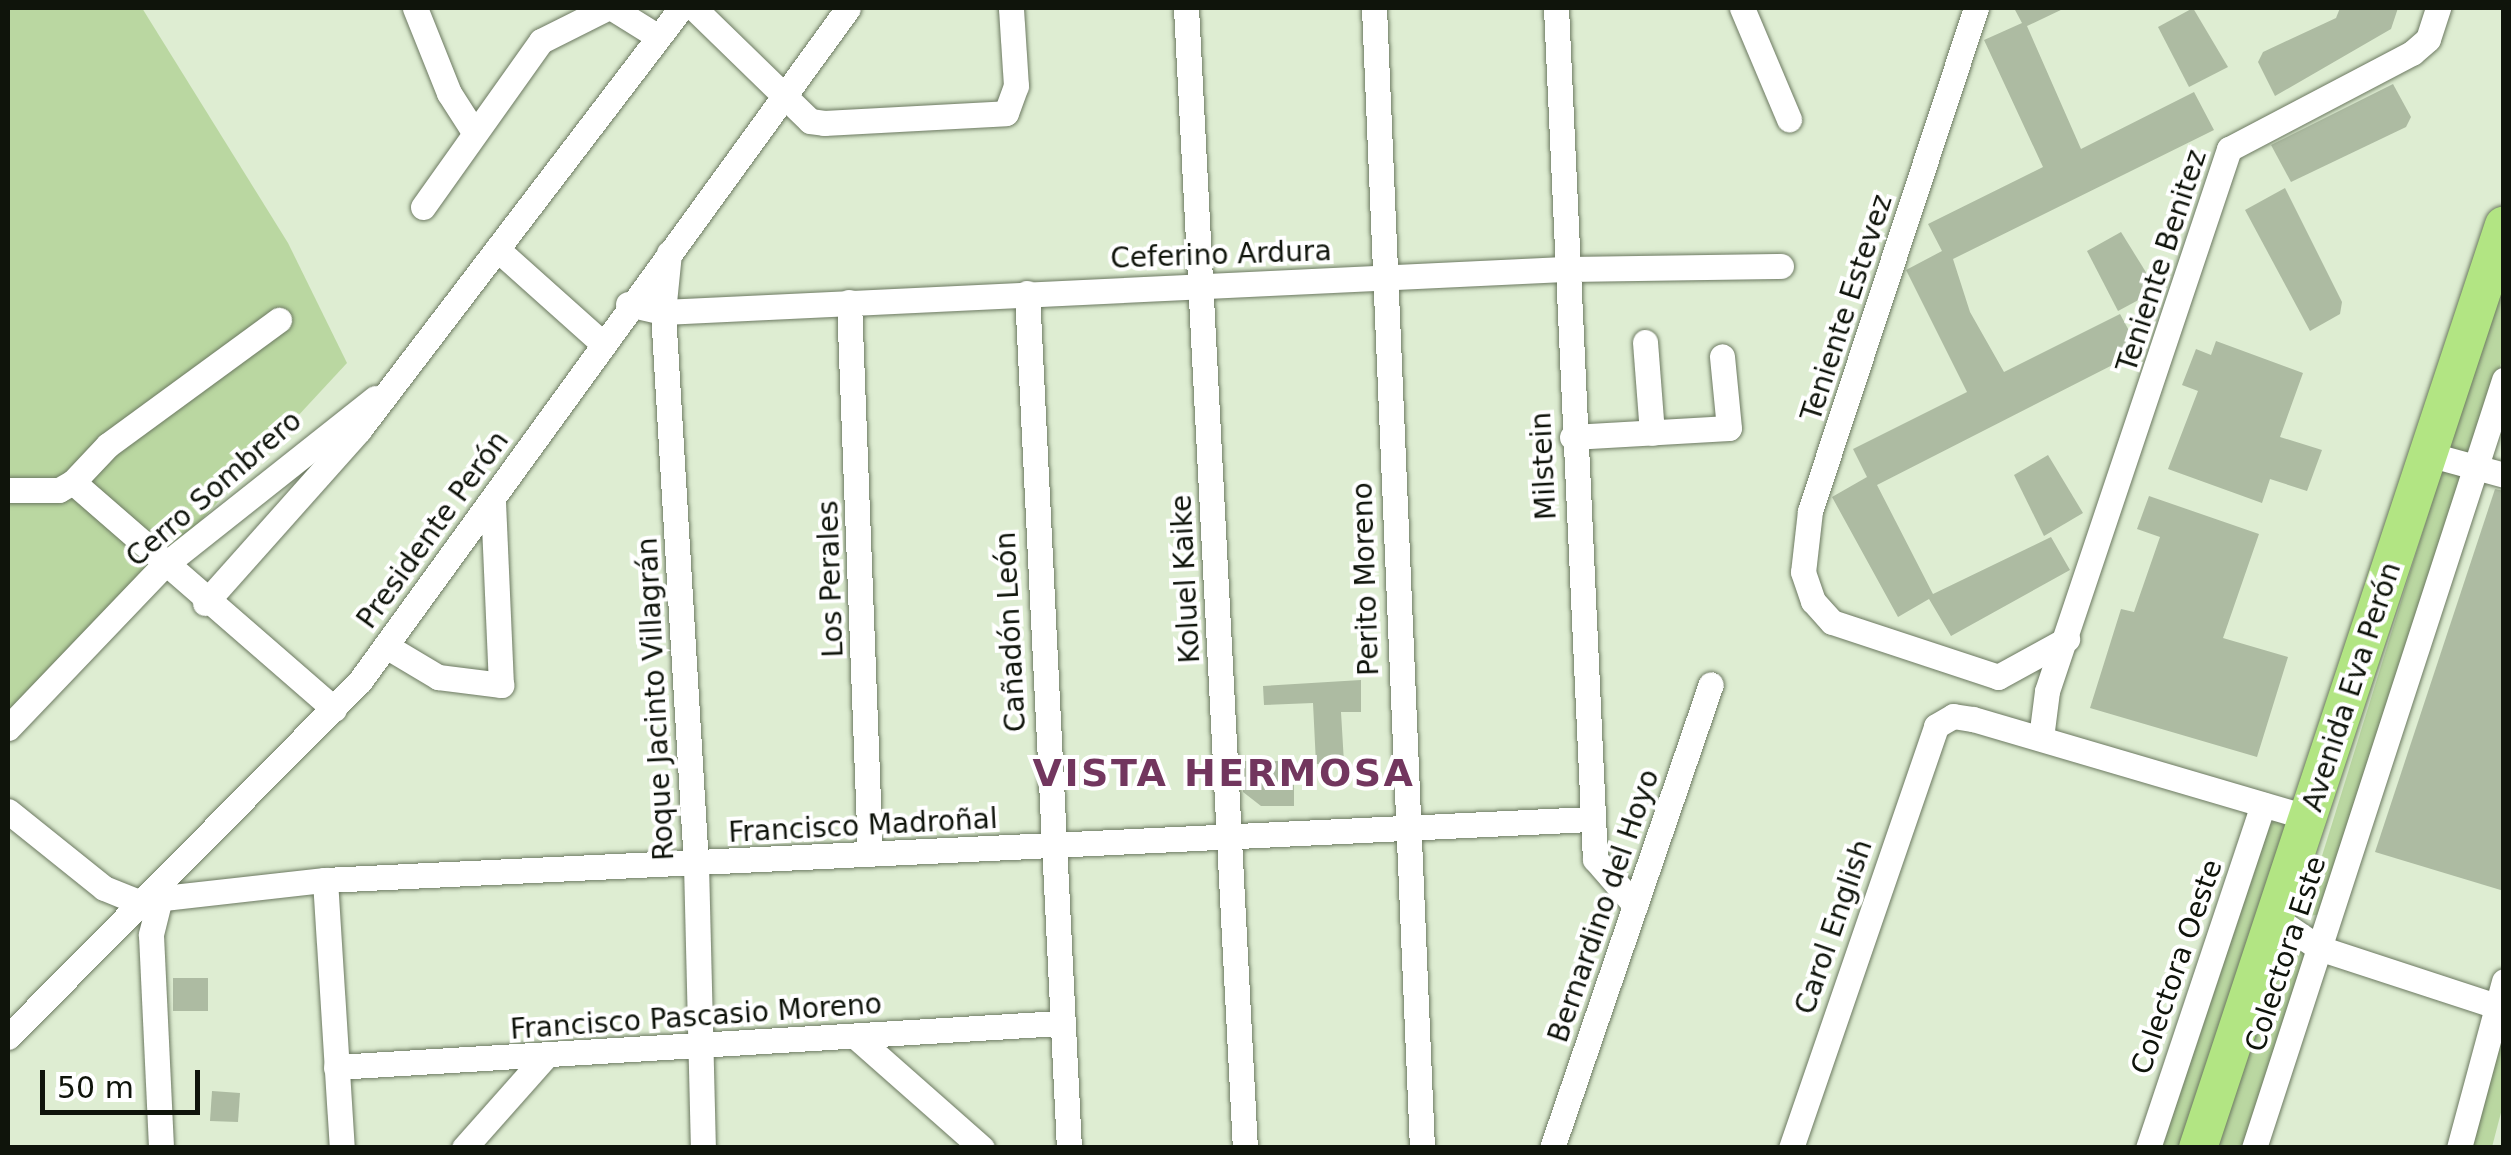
<!DOCTYPE html>
<meta charset="utf-8">
<style>
body{margin:0}
#map{position:relative;width:2511px;height:1155px;overflow:hidden;background:#deedd2;font-family:"DejaVu Sans",sans-serif}
div>[style]{position:absolute}
.green>*{inset:0;background:#bad7a1}
.building>*{inset:0;background:#adbba2}
.roads{filter:drop-shadow(0 0 2px #6c7961) drop-shadow(0 0 2px #6c7961)}
.minor>*{height:25px;margin:-12.5px;padding:0 12.5px;transform-origin:12.5px;border-radius:12.5px;background:#fff}
.highway>*{height:38px;margin:-19px;padding:0 19px;transform-origin:19px;border-radius:19px;background:#b2e583}
span{translate:-50% -50%;white-space:nowrap;text-align:center;line-height:1.15;-webkit-text-stroke:8px #fff;paint-order:stroke}
.street-label{font-size:28px;color:#0f140b}
.district-label{font-size:38px;color:#72365e;font-weight:700;letter-spacing:2.5px}
.frame{position:absolute;inset:0;border:10px solid #0f140b;pointer-events:none}
.scale{position:absolute;left:40px;top:1070px;width:160px;height:45px;box-sizing:border-box;border:5px solid #0f140b;border-top:0;padding-left:12px;font-size:30px;line-height:35px;white-space:nowrap;color:#0f140b;-webkit-text-stroke:8px #fff;paint-order:stroke}
</style>
<div id="map">
<div class="green">
<div style="clip-path:polygon(8px 8px,142px 8px,288px 243px,347px 363px,8px 728px)"></div>
<div style="clip-path:polygon(2503px 274px,2503px 357px,2322px 914px,2303px 917px)"></div>
<div style="clip-path:polygon(2277px 820px,2292px 830px,2185px 1147px,2161px 1148px,2268px 825px)"></div>
<div style="clip-path:polygon(2287px 941px,2302px 943px,2305px 956px,2243px 1147px,2214px 1148px)"></div>
<div style="clip-path:polygon(2503px 1031px,2503px 1105px,2492px 1147px,2471px 1148px)"></div>
</div>
<div class="building">
<div style="clip-path:polygon(2014px 8px,2065px 8px,2027px 26px,2081px 149px,2194px 92px,2214px 130px,1953px 259px,1970px 312px,2004px 372px,2120px 314px,2140px 351px,1877px 485px,1933px 594px,2051px 537px,2070px 570px,1951px 636px,1929px 599px,1898px 617px,1832px 497px,1867px 477px,1853px 449px,1967px 392px,1906px 270px,1942px 251px,1928px 224px,2043px 167px,1984px 40px,2022px 23px)"></div>
<div style="clip-path:polygon(2193px 8px,2228px 67px,2189px 87px,2158px 27px)"></div>
<div style="clip-path:polygon(2340px 8px,2398px 8px,2391px 29px,2275px 96px,2258px 62px,2263px 52px,2336px 18px)"></div>
<div style="clip-path:polygon(2393px 84px,2411px 117px,2406px 127px,2291px 182px,2271px 145px)"></div>
<div style="clip-path:polygon(2285px 188px,2342px 302px,2340px 314px,2310px 331px,2245px 210px)"></div>
<div style="clip-path:polygon(2121px 232px,2157px 290px,2118px 311px,2087px 251px)"></div>
<div style="clip-path:polygon(2216px 341px,2303px 373px,2280px 437px,2322px 450px,2307px 491px,2270px 479px,2262px 503px,2168px 469px,2198px 391px,2182px 385px,2196px 349px,2211px 355px)"></div>
<div style="clip-path:polygon(2048px 455px,2083px 513px,2044px 536px,2014px 475px)"></div>
<div style="clip-path:polygon(2495px 489px,2504px 491px,2504px 891px,2375px 852px)"></div>
<div style="clip-path:polygon(2149px 496px,2259px 534px,2223px 638px,2288px 657px,2257px 757px,2090px 708px,2121px 609px,2134px 612px,2160px 537px,2137px 529px)"></div>
<div style="clip-path:polygon(1361px 680px,1361px 712px,1341px 712px,1344px 763px,1316px 764px,1313px 703px,1264px 705px,1263px 686px)"></div>
<div style="clip-path:polygon(1243px 761px,1294px 761px,1294px 806px,1261px 806px,1243px 792px)"></div>
<div style="clip-path:polygon(173px 978px,208px 978px,208px 1011px,173px 1011px)"></div>
<div style="clip-path:polygon(212px 1091px,240px 1093px,238px 1122px,210px 1121px)"></div>
</div>
<div class="roads">
<div class="minor">
<div style="left:415px;top:8px;width:92px;rotate:68.2deg"></div>
<div style="left:449px;top:93px;width:46px;rotate:57.3deg"></div>
<div style="left:612px;top:8px;width:53px;rotate:31.9deg"></div>
<div style="left:694px;top:8px;width:162px;rotate:44.2deg"></div>
<div style="left:810px;top:121px;width:14px;rotate:8deg"></div>
<div style="left:824px;top:123px;width:182px;rotate:-3.1deg"></div>
<div style="left:1006px;top:113px;width:29px;rotate:-70deg"></div>
<div style="left:1016px;top:86px;width:78px;rotate:-93.7deg"></div>
<div style="left:1186px;top:8px;width:1142px;rotate:87.04deg"></div>
<div style="left:1374px;top:8px;width:1141px;rotate:87.59deg"></div>
<div style="left:1556px;top:8px;width:852px;rotate:87.38deg"></div>
<div style="left:1595px;top:859px;width:61px;rotate:49deg"></div>
<div style="left:1742px;top:8px;width:121px;rotate:67.1deg"></div>
<div style="left:1976px;top:8px;width:530px;rotate:108.26deg"></div>
<div style="left:1810px;top:511px;width:61px;rotate:96.5deg"></div>
<div style="left:1803px;top:572px;width:31px;rotate:71deg"></div>
<div style="left:1813px;top:601px;width:28px;rotate:48deg"></div>
<div style="left:1832px;top:622px;width:175px;rotate:18.3deg"></div>
<div style="left:1998px;top:677px;width:79px;rotate:-28.8deg"></div>
<div style="left:423px;top:207px;width:204px;rotate:-54.6deg"></div>
<div style="left:541px;top:41px;width:74px;rotate:-26.6deg"></div>
<div style="left:497px;top:249px;width:138px;rotate:41.8deg"></div>
<div style="left:669px;top:253px;width:59px;rotate:95.8deg"></div>
<div style="left:663px;top:312px;width:553px;rotate:86.58deg"></div>
<div style="left:696px;top:864px;width:284px;rotate:88.6deg"></div>
<div style="left:1027px;top:293px;width:856px;rotate:87.19deg"></div>
<div style="left:849px;top:302px;width:551px;rotate:87.82deg"></div>
<div style="left:628px;top:304px;width:36px;rotate:13deg"></div>
<div style="left:663px;top:312px;width:902px;rotate:-2.73deg"></div>
<div style="left:1564px;top:269px;width:217px;rotate:-0.8deg"></div>
<div style="left:1645px;top:342px;width:91px;rotate:85.6deg"></div>
<div style="left:1572px;top:437px;width:157px;rotate:-3.3deg"></div>
<div style="left:1729px;top:428px;width:72px;rotate:-95.6deg"></div>
<div style="left:2428px;top:454px;width:79px;rotate:15.4deg"></div>
<div style="left:73px;top:482px;width:346px;rotate:41deg"></div>
<div style="left:8px;top:490px;width:51px"></div>
<div style="left:59px;top:490px;width:16px;rotate:-30deg"></div>
<div style="left:73px;top:482px;width:51px;rotate:-46.6deg"></div>
<div style="left:108px;top:445px;width:212px;rotate:-36.2deg"></div>
<div style="left:205px;top:603px;width:232px;rotate:-48.3deg"></div>
<div style="left:359px;top:430px;width:531px;rotate:-52.66deg"></div>
<div style="left:386px;top:646px;width:61px;rotate:30.8deg"></div>
<div style="left:438px;top:677px;width:64px;rotate:7.2deg"></div>
<div style="left:501px;top:685px;width:182px;rotate:-92.5deg"></div>
<div style="left:8px;top:728px;width:223px;rotate:-46.3deg"></div>
<div style="left:162px;top:567px;width:272px;rotate:-38.4deg"></div>
<div style="left:2041px;top:738px;width:47px;rotate:-82.7deg"></div>
<div style="left:2047px;top:691px;width:572px;rotate:-71.44deg"></div>
<div style="left:2229px;top:149px;width:207px;rotate:-27.7deg"></div>
<div style="left:2412px;top:53px;width:21px;rotate:-41deg"></div>
<div style="left:2428px;top:39px;width:33px;rotate:-72deg"></div>
<div style="left:8px;top:811px;width:123px;rotate:38.7deg"></div>
<div style="left:104px;top:888px;width:35px;rotate:22deg"></div>
<div style="left:137px;top:901px;width:189px;rotate:-6.4deg"></div>
<div style="left:325px;top:880px;width:1268px;rotate:-2.76deg"></div>
<div style="left:325px;top:880px;width:269px;rotate:86.4deg"></div>
<div style="left:160px;top:898px;width:38px;rotate:104deg"></div>
<div style="left:151px;top:935px;width:213px;rotate:87.3deg"></div>
<div style="left:2275px;top:918px;width:53px;rotate:34.3deg"></div>
<div style="left:2319px;top:948px;width:186px;rotate:18.1deg"></div>
<div style="left:8px;top:1037px;width:501px;rotate:-45.32deg"></div>
<div style="left:360px;top:681px;width:831px;rotate:-54.05deg"></div>
<div style="left:856px;top:1037px;width:168px;rotate:41.4deg"></div>
<div style="left:336px;top:1067px;width:725px;rotate:-3.48deg"></div>
<div style="left:464px;top:1148px;width:119px;rotate:-48.4deg"></div>
<div style="left:1552px;top:1148px;width:490px;rotate:-71.1deg"></div>
<div style="left:1791px;top:1148px;width:446px;rotate:-71deg"></div>
<div style="left:1936px;top:726px;width:20px;rotate:-30deg"></div>
<div style="left:1953px;top:716px;width:20px;rotate:9deg"></div>
<div style="left:1973px;top:719px;width:350px;rotate:16.4deg"></div>
<div style="left:2148px;top:1148px;width:362px;rotate:-71.5deg"></div>
<div style="left:2254px;top:1148px;width:808px;rotate:-71.97deg"></div>
<div style="left:2459px;top:1148px;width:173px;rotate:-74.9deg"></div>
</div>
<div class="highway">
<div style="left:2198px;top:1148px;width:972px;rotate:-71.66deg"></div>
</div>
</div>
<div class="street-label">
<span style="left:1221px;top:255px;rotate:-2deg">Ceferino Ardura</span>
<span style="left:2162px;top:261px;rotate:-72deg">Teniente Benitez</span>
<span style="left:1847px;top:308px;rotate:-72deg">Teniente Estevez</span>
<span style="left:1544px;top:466px;rotate:-93deg">Milstein</span>
<span style="left:214px;top:489px;rotate:-41deg">Cerro Sombrero</span>
<span style="left:433px;top:530px;rotate:-54deg">Presidente Perón</span>
<span style="left:831px;top:579px;rotate:-92deg">Los Perales</span>
<span style="left:1186px;top:579px;rotate:-93deg">Koluel Kaike</span>
<span style="left:1366px;top:579px;rotate:-92deg">Perito Moreno</span>
<span style="left:1011px;top:632px;rotate:-93deg">Cañadón León</span>
<span style="left:2352px;top:687px;rotate:-72deg">Avenida Eva Perón</span>
<span style="left:656px;top:699px;rotate:-93deg">Roque Jacinto Villagrán</span>
<span style="left:863px;top:826px;rotate:-3deg">Francisco Madroñal</span>
<span style="left:1604px;top:906px;rotate:-71deg">Bernardino del Hoyo</span>
<span style="left:1834px;top:927px;rotate:-71deg">Carol English</span>
<span style="left:2286px;top:954px;rotate:-72deg">Colectora Este</span>
<span style="left:2177px;top:967px;rotate:-71deg">Colectora Oeste</span>
<span style="left:696px;top:1017px;rotate:-4deg">Francisco Pascasio Moreno</span>
</div>
<div class="district-label">
<span style="left:1224px;top:774px">VISTA HERMOSA</span>
</div>
<div class="frame"></div>
<div class="scale">50 m</div>
</div>
